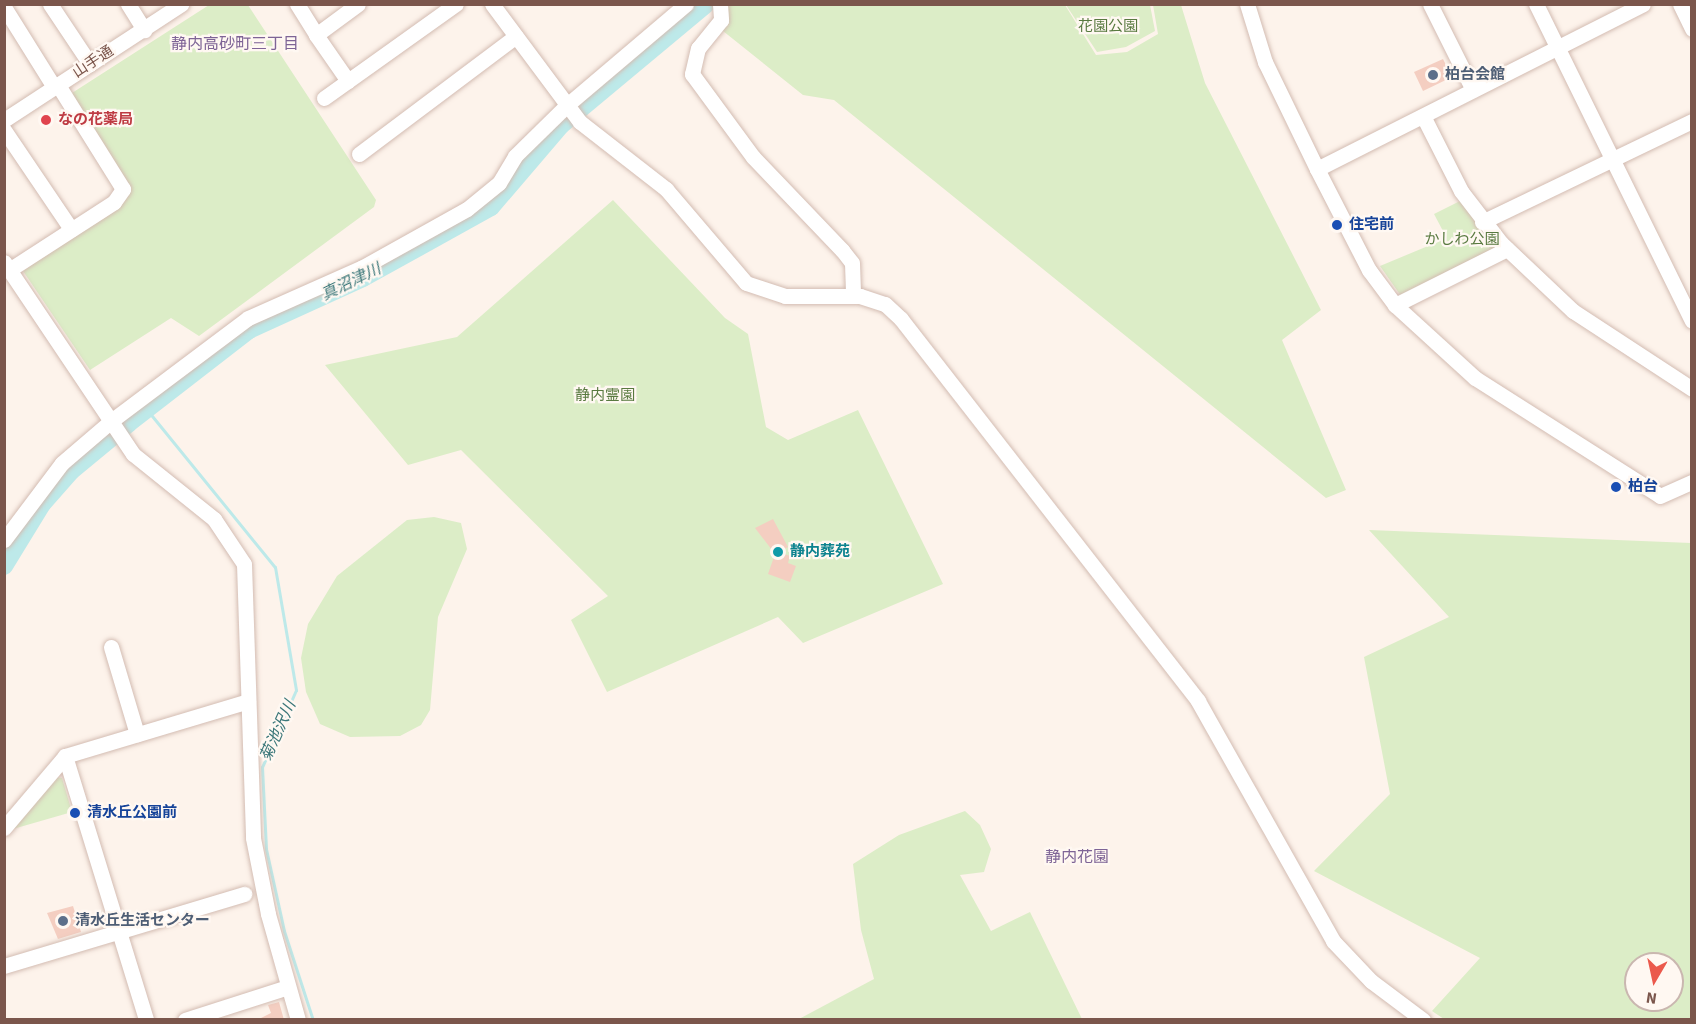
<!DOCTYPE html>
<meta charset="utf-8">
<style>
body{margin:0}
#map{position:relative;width:1696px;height:1024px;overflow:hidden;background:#fdf3eb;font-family:"Source Sans 3","Noto Sans JP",sans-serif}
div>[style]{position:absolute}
.green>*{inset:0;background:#dcedc7}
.stream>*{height:3px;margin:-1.5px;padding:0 1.5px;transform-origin:1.5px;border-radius:1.5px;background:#bde9e9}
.river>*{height:18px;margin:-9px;padding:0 9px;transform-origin:9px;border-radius:9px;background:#bde9e9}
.building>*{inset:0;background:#f4cec1}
.roads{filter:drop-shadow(0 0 2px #d3bcb2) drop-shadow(0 0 2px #d3bcb2)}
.minor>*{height:15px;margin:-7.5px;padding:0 7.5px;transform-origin:7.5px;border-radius:7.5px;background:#fff}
.dots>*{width:16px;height:16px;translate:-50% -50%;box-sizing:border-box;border:3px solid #fff8f2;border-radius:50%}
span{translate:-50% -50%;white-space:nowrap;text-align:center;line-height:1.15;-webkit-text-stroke:4.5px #fff8f2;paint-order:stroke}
.park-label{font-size:15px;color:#597a40}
.street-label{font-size:15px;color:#7b564c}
.service-label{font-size:15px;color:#4e5e75;font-weight:700}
.left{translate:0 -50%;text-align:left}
.health-label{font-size:15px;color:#be3a42;font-weight:700}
.transit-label{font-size:15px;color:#164399;font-weight:700}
.culture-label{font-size:15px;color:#0d838f;font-weight:700}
.neighbourhood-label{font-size:16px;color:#7e6496}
.water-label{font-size:16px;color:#3b7779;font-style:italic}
.frame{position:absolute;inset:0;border:6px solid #7b564c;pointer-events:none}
.north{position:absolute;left:1624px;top:952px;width:60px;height:60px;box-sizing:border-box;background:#fff8f2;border:2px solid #cab7b0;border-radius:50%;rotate:189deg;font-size:16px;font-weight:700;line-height:24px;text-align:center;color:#7b564c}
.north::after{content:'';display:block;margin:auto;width:21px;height:27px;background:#eb594c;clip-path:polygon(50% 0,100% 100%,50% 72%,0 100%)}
</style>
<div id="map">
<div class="green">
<div style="clip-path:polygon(209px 5px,248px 5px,376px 200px,374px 207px,199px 336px,171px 318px,90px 370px,23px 271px,125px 201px,129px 184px,72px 93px)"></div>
<div style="clip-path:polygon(724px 5px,1065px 5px,1096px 55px,1127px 52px,1158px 34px,1153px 5px,1181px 5px,1205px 83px,1321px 310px,1282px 340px,1346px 490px,1326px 498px,834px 100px,803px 95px,723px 31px)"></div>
<div style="clip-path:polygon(1066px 5px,1150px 5px,1155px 31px,1126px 47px,1097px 52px)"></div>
<div style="clip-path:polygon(613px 200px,725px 318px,748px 334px,766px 427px,788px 440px,858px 410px,943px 584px,803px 643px,778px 617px,607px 692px,571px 620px,608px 596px,461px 450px,408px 465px,325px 365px,457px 337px)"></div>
<div style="clip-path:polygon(1460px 201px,1496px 247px,1401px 296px,1380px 266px,1440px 241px,1443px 231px,1434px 214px)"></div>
<div style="clip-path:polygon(434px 517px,461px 523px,467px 549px,438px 617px,430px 710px,421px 725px,400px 736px,350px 737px,320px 724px,306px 692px,301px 658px,308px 624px,337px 576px,407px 520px)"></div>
<div style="clip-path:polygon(evenodd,1369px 530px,1691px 543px,1691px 1019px,1444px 1019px,1432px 1011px,1480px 958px,1314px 871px,1390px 794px,1364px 657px,1449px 617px,1369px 530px,1636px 964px,1672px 964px,1672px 1000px,1636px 1000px,1636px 964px)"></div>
<div style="clip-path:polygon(56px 777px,62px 778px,72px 812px,13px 829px)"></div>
<div style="clip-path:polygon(965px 811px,980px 825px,991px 849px,984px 872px,960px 875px,991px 931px,1030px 912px,1082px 1019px,799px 1019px,874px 979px,861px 930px,853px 864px,899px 835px)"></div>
</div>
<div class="stream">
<div style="left:148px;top:411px;width:201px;rotate:50.9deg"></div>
<div style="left:275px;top:567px;width:125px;rotate:80.3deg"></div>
<div style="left:296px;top:690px;width:84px;rotate:113.8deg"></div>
<div style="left:262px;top:767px;width:82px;rotate:87.2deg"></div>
<div style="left:266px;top:849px;width:84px;rotate:77.6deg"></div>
<div style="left:284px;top:931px;width:94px;rotate:72deg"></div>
</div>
<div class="river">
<div style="left:4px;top:566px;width:73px;rotate:-58.5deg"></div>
<div style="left:42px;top:504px;width:44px;rotate:-48.7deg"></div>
<div style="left:71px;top:471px;width:75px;rotate:-39.6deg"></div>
<div style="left:129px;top:423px;width:152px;rotate:-37.8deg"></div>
<div style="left:249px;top:330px;width:125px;rotate:-24.5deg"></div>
<div style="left:363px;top:278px;width:146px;rotate:-29deg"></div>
<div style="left:491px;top:207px;width:108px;rotate:-49.5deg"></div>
<div style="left:561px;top:125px;width:189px;rotate:-39.8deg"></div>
</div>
<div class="building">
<div style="clip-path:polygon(1443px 59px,1452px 77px,1423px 91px,1414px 72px)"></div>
<div style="clip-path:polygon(773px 519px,788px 547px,779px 552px,790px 556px,788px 563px,796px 566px,790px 582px,768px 574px,775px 554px,755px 528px)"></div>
<div style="clip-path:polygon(73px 906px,81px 932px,58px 939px,47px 913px)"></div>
<div style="clip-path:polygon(279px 1002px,284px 1020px,257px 1020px,271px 1013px,268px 1005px)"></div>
</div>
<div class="roads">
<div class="minor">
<div style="left:50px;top:4px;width:72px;rotate:56.3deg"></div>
<div style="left:128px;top:4px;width:31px;rotate:58deg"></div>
<div style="left:297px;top:4px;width:36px;rotate:58deg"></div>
<div style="left:492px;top:4px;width:147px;rotate:53.3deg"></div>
<div style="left:580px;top:122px;width:109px;rotate:37.9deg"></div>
<div style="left:666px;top:189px;width:123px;rotate:49.6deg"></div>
<div style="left:746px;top:283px;width:41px;rotate:18.4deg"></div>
<div style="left:785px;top:296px;width:75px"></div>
<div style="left:860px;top:296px;width:26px;rotate:18deg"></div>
<div style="left:885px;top:304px;width:22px;rotate:43deg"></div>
<div style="left:901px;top:319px;width:484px;rotate:52.1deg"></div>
<div style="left:1198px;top:701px;width:275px;rotate:60.6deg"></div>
<div style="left:1333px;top:941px;width:55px;rotate:46.5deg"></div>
<div style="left:1371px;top:981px;width:65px;rotate:36.9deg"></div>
<div style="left:720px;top:4px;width:16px;rotate:86deg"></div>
<div style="left:721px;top:20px;width:36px;rotate:129deg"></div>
<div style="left:698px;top:48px;width:27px;rotate:103deg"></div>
<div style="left:692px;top:74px;width:103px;rotate:53.7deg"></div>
<div style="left:753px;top:157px;width:129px;rotate:46.3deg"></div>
<div style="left:842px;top:250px;width:16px;rotate:52deg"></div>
<div style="left:852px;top:263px;width:32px;rotate:88deg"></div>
<div style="left:1247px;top:4px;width:61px;rotate:72.8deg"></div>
<div style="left:1265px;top:62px;width:119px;rotate:64.1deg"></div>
<div style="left:1317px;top:169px;width:114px;rotate:62.8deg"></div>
<div style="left:1369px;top:270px;width:44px;rotate:53.4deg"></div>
<div style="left:1395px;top:305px;width:108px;rotate:42.4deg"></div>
<div style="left:1475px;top:378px;width:219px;rotate:32.5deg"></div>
<div style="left:1660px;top:496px;width:35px;rotate:-24deg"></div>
<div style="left:1430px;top:4px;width:96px;rotate:63.4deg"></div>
<div style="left:1536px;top:4px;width:353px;rotate:63.8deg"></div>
<div style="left:1680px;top:4px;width:28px;rotate:64deg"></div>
<div style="left:4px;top:7px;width:94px;rotate:58deg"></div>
<div style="left:348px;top:81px;width:56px;rotate:-124.8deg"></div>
<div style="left:316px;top:35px;width:52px;rotate:-36.4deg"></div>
<div style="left:324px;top:98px;width:162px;rotate:-35.5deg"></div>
<div style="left:1423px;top:116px;width:84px;rotate:63.1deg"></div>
<div style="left:1461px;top:191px;width:66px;rotate:52.4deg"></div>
<div style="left:1501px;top:243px;width:99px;rotate:43.4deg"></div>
<div style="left:1573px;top:311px;width:142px;rotate:33.2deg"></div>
<div style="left:4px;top:120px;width:212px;rotate:-33.2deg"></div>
<div style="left:4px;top:130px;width:120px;rotate:55.9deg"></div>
<div style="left:359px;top:154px;width:196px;rotate:-36.9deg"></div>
<div style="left:1317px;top:169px;width:365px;rotate:-26.8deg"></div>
<div style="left:1482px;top:222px;width:233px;rotate:-25.7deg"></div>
<div style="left:4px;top:262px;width:231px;rotate:56.1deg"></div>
<div style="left:133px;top:454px;width:104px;rotate:38.7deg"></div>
<div style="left:214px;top:519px;width:54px;rotate:56.3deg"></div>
<div style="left:244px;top:564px;width:274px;rotate:88.1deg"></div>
<div style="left:253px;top:838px;width:77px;rotate:78.8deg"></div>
<div style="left:268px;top:914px;width:110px;rotate:74.2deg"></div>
<div style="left:9px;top:270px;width:125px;rotate:-32.9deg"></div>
<div style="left:114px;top:202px;width:16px;rotate:-55deg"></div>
<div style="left:123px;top:189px;width:123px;rotate:-122deg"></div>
<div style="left:1395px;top:305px;width:125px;rotate:-26.6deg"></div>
<div style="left:4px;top:540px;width:96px;rotate:-53deg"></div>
<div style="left:62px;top:463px;width:65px;rotate:-40.6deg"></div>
<div style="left:111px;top:421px;width:171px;rotate:-36.9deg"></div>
<div style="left:248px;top:318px;width:124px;rotate:-23.9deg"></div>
<div style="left:361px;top:268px;width:121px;rotate:-29.1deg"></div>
<div style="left:467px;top:209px;width:41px;rotate:-39.1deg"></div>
<div style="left:499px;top:183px;width:31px;rotate:-59deg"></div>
<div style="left:515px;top:156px;width:73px;rotate:-44.4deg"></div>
<div style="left:567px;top:105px;width:156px;rotate:-40.3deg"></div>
<div style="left:111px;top:647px;width:91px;rotate:73.4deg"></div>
<div style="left:65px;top:756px;width:276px;rotate:72.9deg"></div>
<div style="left:4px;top:828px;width:94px;rotate:-49.7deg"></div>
<div style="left:65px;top:756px;width:191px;rotate:-16.7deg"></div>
<div style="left:4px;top:966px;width:251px;rotate:-16.7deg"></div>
<div style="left:185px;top:1020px;width:108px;rotate:-17.8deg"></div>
</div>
</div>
<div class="dots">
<div style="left:1433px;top:75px;background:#5c6f8a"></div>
<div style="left:46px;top:120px;background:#e0444e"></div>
<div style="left:1337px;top:225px;background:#1a4fb4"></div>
<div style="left:1616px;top:487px;background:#1a4fb4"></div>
<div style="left:778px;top:552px;background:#0f9aa8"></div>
<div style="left:75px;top:813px;background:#1a4fb4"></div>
<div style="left:63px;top:921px;background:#5c6f8a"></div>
</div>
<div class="park-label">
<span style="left:1108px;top:27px">花園公園</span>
<span style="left:1462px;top:240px">かしわ公園</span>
<span style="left:605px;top:396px">静内霊園</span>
</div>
<div class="street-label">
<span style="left:93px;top:62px;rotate:-33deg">山手通</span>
</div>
<div class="service-label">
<span class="left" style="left:1445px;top:75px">柏台会館</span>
<span class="left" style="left:75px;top:921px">清水丘生活センター</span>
</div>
<div class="health-label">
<span class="left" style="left:58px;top:120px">なの花薬局</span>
</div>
<div class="transit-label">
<span class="left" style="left:1349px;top:225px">住宅前</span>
<span class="left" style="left:1628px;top:487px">柏台</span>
<span class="left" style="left:87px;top:813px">清水丘公園前</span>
</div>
<div class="culture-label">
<span class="left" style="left:790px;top:552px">静内葬苑</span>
</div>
<div class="neighbourhood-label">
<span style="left:235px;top:44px">静内高砂町三丁目</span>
<span style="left:1077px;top:857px">静内花園</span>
</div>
<div class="water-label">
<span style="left:351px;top:282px;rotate:-26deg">真沼津川</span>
<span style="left:278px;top:731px;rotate:-66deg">菊池沢川</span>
</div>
<div class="frame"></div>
<div class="north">N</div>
</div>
